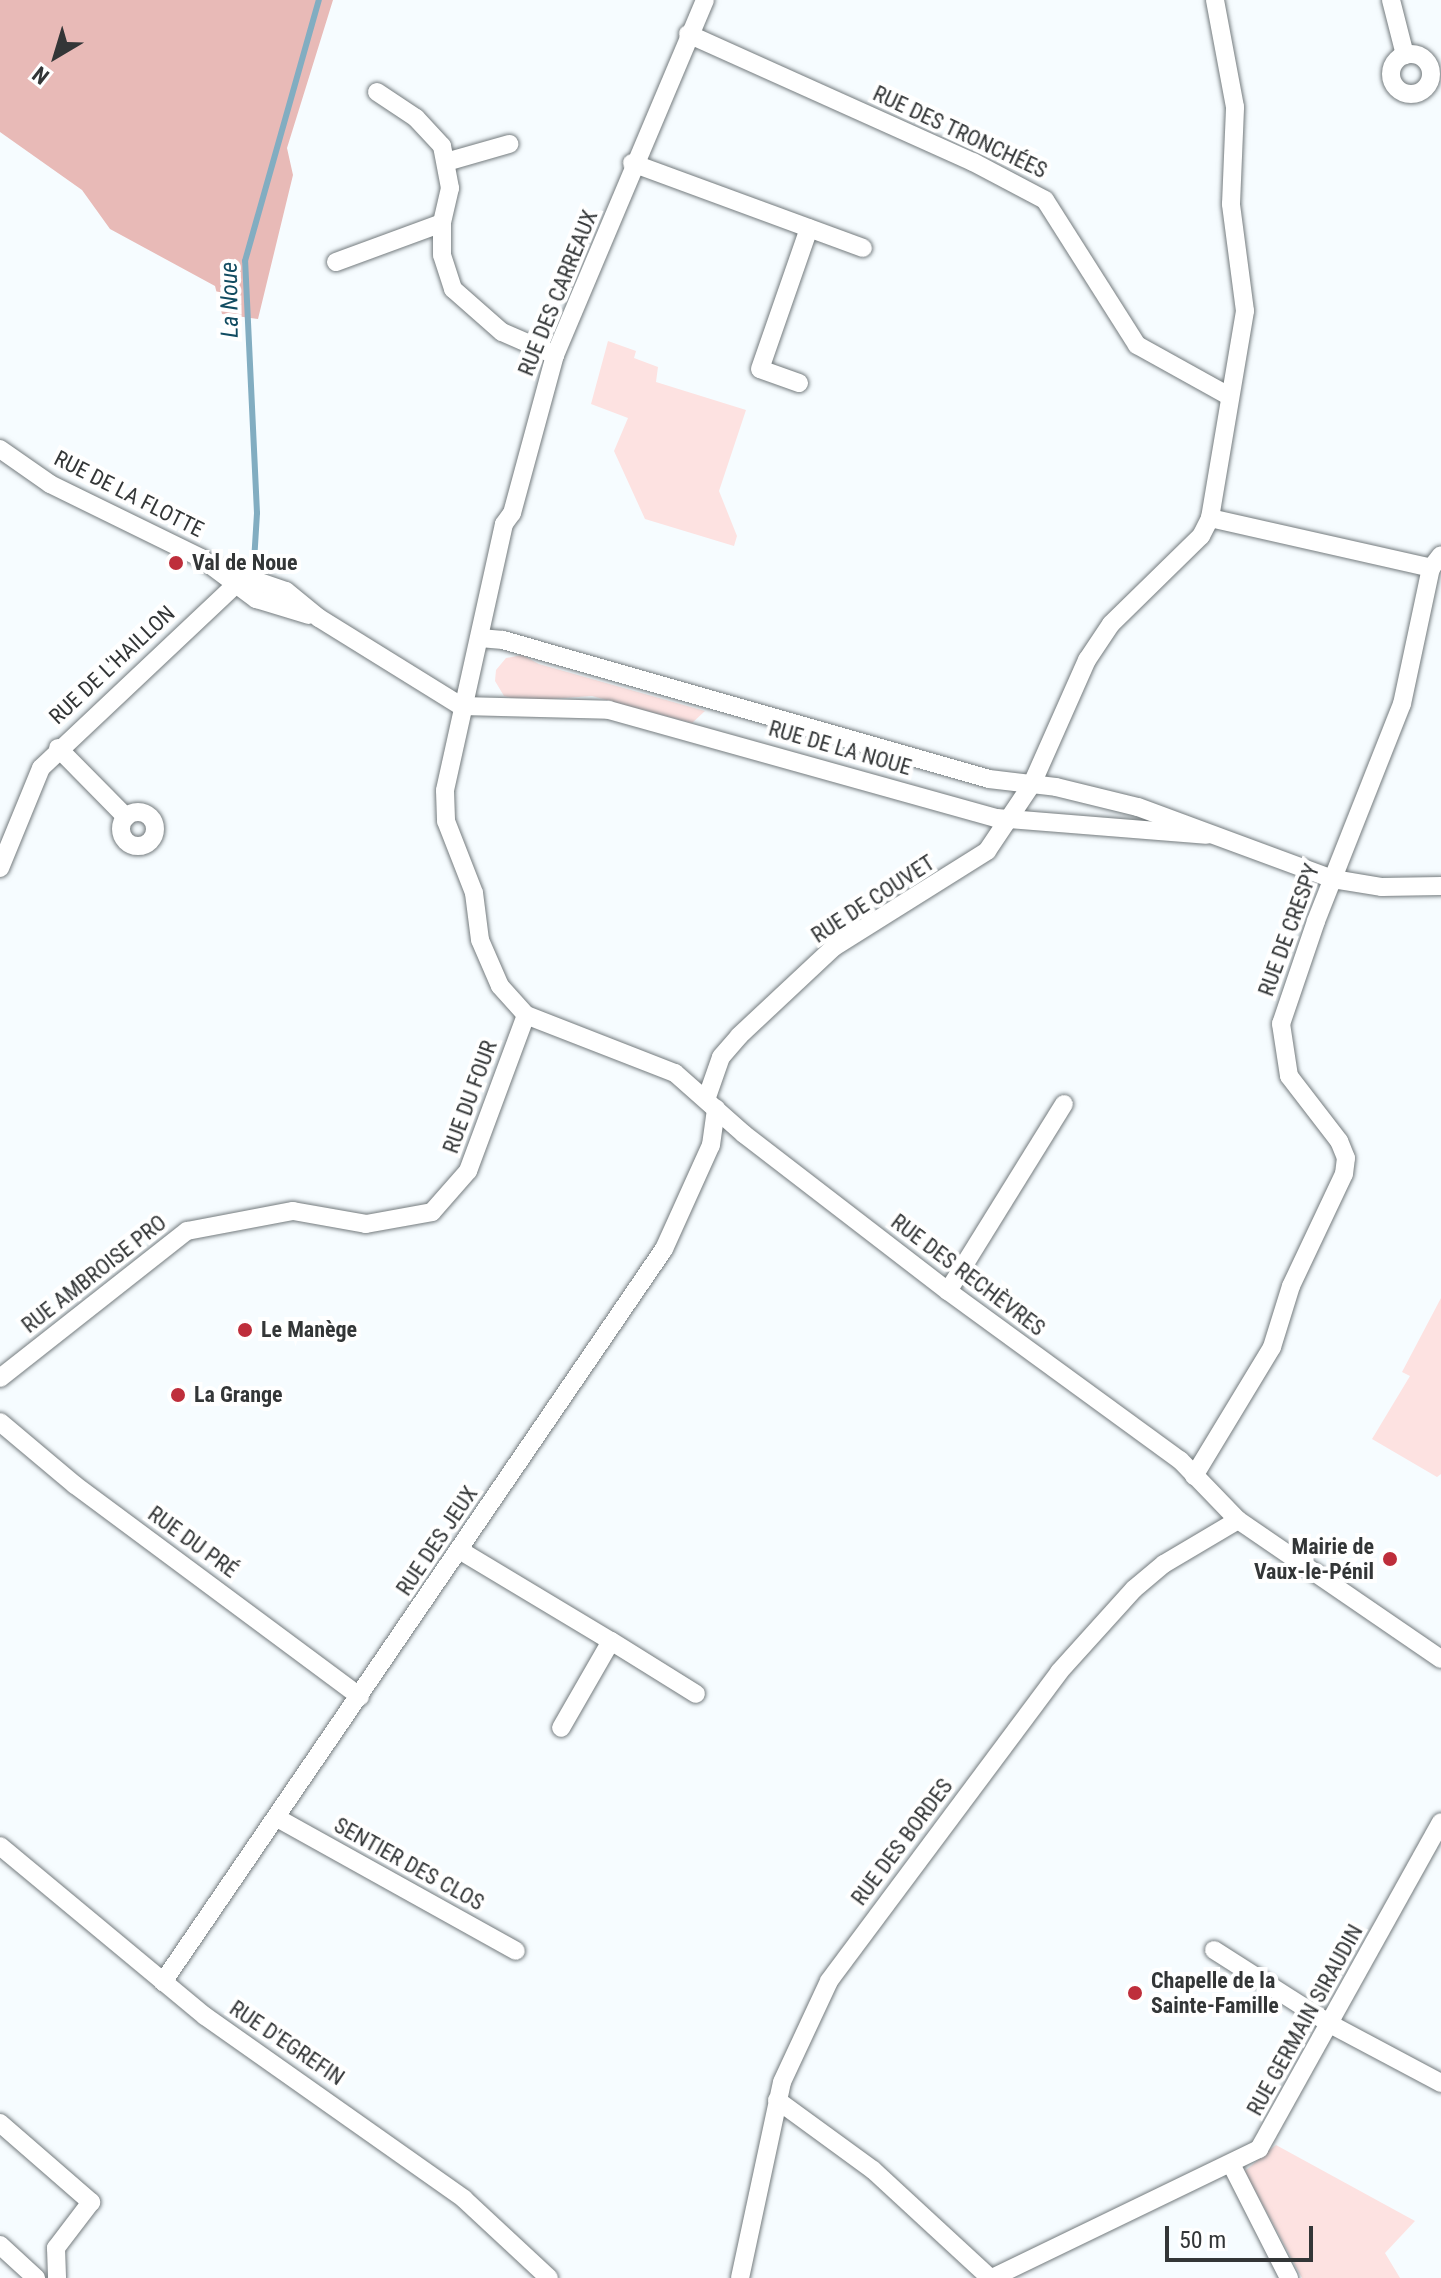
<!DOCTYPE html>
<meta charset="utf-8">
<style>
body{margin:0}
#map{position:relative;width:1441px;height:2278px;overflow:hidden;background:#f6fcff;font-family:"Roboto Condensed",sans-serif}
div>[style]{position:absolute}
.green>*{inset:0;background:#fde2e1}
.forest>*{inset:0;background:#e8bab7}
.stream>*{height:6px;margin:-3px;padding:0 3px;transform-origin:3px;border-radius:3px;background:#82adc1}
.roads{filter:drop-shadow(0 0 2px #747b7e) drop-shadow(0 0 2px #747b7e)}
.street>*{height:18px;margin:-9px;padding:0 9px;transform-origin:9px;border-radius:9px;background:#fff}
.street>.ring{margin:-9px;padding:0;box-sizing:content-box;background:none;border:18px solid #fff;border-radius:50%}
.dots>*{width:22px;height:22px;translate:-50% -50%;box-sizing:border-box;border:4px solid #fff;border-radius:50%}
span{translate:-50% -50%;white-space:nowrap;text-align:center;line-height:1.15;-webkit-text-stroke:8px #fff;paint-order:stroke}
.street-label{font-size:22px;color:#333637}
.poi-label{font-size:22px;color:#333637;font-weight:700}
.left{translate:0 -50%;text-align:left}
.right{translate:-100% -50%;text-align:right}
.water-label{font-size:24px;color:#114c61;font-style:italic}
.north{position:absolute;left:16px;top:16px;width:80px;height:80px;-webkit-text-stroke:6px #fff;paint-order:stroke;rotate:218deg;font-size:22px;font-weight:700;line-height:32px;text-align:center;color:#333637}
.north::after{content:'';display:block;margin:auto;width:28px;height:36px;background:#333637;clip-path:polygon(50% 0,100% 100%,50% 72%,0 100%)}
.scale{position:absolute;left:1165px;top:2226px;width:148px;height:36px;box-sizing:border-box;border:4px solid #333637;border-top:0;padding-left:10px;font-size:24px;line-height:28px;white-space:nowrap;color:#333637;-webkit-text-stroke:6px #fff;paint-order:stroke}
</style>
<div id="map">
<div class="green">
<div style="clip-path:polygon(608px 341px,636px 351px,634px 358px,658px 367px,656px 382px,746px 410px,719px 491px,737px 536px,734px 546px,645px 519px,614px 451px,628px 418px,591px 404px)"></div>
<div style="clip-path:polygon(522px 655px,539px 664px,705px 711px,692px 723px,592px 696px,523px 701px,504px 696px,495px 681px,496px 670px,506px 658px)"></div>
<div style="clip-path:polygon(1441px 1298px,1441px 1474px,1437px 1477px,1372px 1439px,1410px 1376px,1402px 1372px)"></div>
<div style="clip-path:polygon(1276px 2145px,1415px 2221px,1385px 2253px,1400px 2278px,1302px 2278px,1245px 2171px)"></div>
</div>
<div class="forest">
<div style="clip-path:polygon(0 0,333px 0,287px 148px,293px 175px,258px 319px,222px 314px,215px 286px,110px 229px,82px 190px,0 132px)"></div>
</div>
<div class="stream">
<div style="left:254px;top:562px;width:49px;rotate:-86.5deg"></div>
<div style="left:257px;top:513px;width:252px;rotate:-92.7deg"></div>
<div style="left:245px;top:261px;width:271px;rotate:-74.2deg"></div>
</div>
<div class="roads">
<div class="street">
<div style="left:705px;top:0;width:385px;rotate:112.9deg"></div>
<div style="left:555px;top:355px;width:164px;rotate:105.2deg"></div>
<div style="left:512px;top:513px;width:14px;rotate:126deg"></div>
<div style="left:504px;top:524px;width:273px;rotate:102.5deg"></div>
<div style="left:445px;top:791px;width:30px;rotate:88deg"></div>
<div style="left:446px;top:821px;width:77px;rotate:68.7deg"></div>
<div style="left:474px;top:893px;width:47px;rotate:82.7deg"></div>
<div style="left:480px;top:940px;width:50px;rotate:66.5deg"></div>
<div style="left:500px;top:986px;width:39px;rotate:48deg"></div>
<div style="left:526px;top:1015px;width:160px;rotate:21.3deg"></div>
<div style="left:675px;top:1073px;width:92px;rotate:41.5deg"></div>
<div style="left:744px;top:1134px;width:257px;rotate:37.6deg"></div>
<div style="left:948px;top:1291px;width:287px;rotate:36.1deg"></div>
<div style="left:1180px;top:1460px;width:83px;rotate:46deg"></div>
<div style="left:1238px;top:1520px;width:246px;rotate:34.4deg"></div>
<div style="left:1391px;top:0;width:57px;rotate:75.7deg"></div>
<div style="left:688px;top:34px;width:312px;rotate:24.2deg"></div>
<div style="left:973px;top:162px;width:81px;rotate:27.8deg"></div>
<div style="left:1045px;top:200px;width:172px;rotate:57.6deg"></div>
<div style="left:1137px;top:345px;width:105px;rotate:29deg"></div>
<div class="ring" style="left:1391px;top:54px;width:22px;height:22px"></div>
<div style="left:377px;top:92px;width:47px;rotate:33.7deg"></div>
<div style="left:416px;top:118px;width:38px;rotate:47deg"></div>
<div style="left:442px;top:146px;width:43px;rotate:79.2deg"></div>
<div style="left:450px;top:188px;width:36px;rotate:103deg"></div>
<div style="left:442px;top:223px;width:32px;rotate:90deg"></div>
<div style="left:442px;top:255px;width:36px;rotate:72deg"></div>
<div style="left:453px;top:289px;width:65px;rotate:41.3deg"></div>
<div style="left:502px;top:332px;width:58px;rotate:23.5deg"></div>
<div style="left:446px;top:162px;width:66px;rotate:-15.9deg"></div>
<div style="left:632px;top:163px;width:246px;rotate:20.2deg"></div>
<div style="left:336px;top:262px;width:113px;rotate:-20.2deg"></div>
<div style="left:799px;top:383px;width:41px;rotate:-160.3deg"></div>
<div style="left:760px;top:369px;width:149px;rotate:-70.8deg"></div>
<div style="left:0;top:449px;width:61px;rotate:35deg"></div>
<div style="left:50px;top:484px;width:168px;rotate:26.1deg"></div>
<div style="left:201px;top:558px;width:69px;rotate:36.7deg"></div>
<div style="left:256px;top:599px;width:55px;rotate:16.8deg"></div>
<div style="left:1210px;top:518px;width:227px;rotate:12.7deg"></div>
<div style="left:480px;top:638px;width:23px;rotate:5deg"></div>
<div style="left:503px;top:640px;width:505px;rotate:15.96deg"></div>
<div style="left:989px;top:779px;width:67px;rotate:6.8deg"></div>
<div style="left:1056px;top:787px;width:84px;rotate:13.7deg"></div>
<div style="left:1138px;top:807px;width:208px;rotate:20.3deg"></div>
<div style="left:1333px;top:879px;width:50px;rotate:9.3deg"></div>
<div style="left:1382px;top:887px;width:59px;rotate:-1deg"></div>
<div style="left:58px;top:748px;width:97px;rotate:45.4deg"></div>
<div class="ring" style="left:121px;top:812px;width:16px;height:16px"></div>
<div style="left:0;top:868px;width:108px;rotate:-67.7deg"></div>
<div style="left:41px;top:768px;width:265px;rotate:-43.3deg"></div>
<div style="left:234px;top:586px;width:16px;rotate:-30deg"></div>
<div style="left:248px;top:578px;width:40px;rotate:18.9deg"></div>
<div style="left:286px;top:591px;width:43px;rotate:39.3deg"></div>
<div style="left:319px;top:618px;width:167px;rotate:31.8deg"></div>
<div style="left:461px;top:706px;width:148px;rotate:1.5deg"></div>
<div style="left:609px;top:710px;width:402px;rotate:15.6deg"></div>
<div style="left:996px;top:818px;width:211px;rotate:4.6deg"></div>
<div style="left:707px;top:1097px;width:42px;rotate:-70.7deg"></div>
<div style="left:721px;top:1057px;width:28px;rotate:-49deg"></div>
<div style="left:739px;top:1036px;width:130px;rotate:-43.1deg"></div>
<div style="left:834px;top:947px;width:181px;rotate:-32.1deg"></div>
<div style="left:987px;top:851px;width:81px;rotate:-56.1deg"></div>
<div style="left:1032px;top:784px;width:136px;rotate:-66.1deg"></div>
<div style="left:1087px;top:660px;width:43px;rotate:-56.3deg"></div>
<div style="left:1111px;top:624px;width:126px;rotate:-44.4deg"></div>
<div style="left:1201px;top:536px;width:20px;rotate:-63deg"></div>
<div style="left:1210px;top:518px;width:210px;rotate:-80.4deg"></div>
<div style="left:1245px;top:311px;width:108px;rotate:-97.5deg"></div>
<div style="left:1231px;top:204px;width:97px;rotate:-87.6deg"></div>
<div style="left:1235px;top:107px;width:109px;rotate:-100.6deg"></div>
<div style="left:948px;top:1291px;width:220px;rotate:-58.2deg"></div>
<div style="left:0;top:1378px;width:238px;rotate:-38.2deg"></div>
<div style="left:187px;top:1231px;width:108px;rotate:-10.7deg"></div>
<div style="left:293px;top:1211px;width:74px;rotate:10.1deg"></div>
<div style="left:366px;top:1224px;width:67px;rotate:-10.3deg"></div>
<div style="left:432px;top:1212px;width:55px;rotate:-48.7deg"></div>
<div style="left:468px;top:1171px;width:166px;rotate:-69.6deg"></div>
<div style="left:0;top:1422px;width:98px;rotate:40deg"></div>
<div style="left:75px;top:1485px;width:355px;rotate:36.6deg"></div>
<div style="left:1194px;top:1476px;width:151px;rotate:-58.8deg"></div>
<div style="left:1272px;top:1347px;width:64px;rotate:-72.7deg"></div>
<div style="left:1291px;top:1286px;width:124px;rotate:-64.7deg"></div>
<div style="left:1344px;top:1174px;width:16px;rotate:-83deg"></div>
<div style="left:1346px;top:1158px;width:18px;rotate:-112deg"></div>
<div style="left:1339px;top:1141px;width:82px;rotate:-127.6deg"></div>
<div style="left:1289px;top:1076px;width:53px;rotate:-98.7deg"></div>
<div style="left:1281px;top:1024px;width:109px;rotate:-71.2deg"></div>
<div style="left:1316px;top:921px;width:233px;rotate:-68.4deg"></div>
<div style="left:1402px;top:704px;width:139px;rotate:-78deg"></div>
<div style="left:1431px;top:568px;width:16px;rotate:-52deg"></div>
<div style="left:461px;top:1551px;width:175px;rotate:31deg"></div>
<div style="left:611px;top:1641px;width:100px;rotate:119.9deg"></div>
<div style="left:611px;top:1641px;width:100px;rotate:31.9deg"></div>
<div style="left:279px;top:1819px;width:271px;rotate:29.1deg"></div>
<div style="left:0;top:1846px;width:266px;rotate:39.7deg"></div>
<div style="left:205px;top:2016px;width:317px;rotate:35.2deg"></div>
<div style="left:464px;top:2199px;width:116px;rotate:42.9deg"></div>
<div style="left:1214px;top:1950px;width:138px;rotate:32.5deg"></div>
<div style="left:1330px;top:2024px;width:126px;rotate:28deg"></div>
<div style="left:163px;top:1982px;width:888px;rotate:-55.65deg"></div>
<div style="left:664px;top:1249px;width:114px;rotate:-65.7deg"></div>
<div style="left:711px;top:1145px;width:37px;rotate:-82deg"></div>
<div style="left:777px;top:2100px;width:119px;rotate:36.1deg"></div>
<div style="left:873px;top:2170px;width:159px;rotate:42.7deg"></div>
<div style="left:0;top:2123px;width:121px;rotate:41deg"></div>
<div style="left:91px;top:2202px;width:58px;rotate:127.3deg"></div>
<div style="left:56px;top:2248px;width:30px;rotate:88deg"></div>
<div style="left:1231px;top:2164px;width:128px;rotate:63deg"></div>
<div style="left:0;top:2245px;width:49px;rotate:42.5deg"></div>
<div style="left:740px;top:2278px;width:200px;rotate:-77.9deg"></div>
<div style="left:782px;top:2082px;width:111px;rotate:-65deg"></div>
<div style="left:829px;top:1981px;width:385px;rotate:-53.3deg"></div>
<div style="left:1059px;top:1672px;width:112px;rotate:-47.9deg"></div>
<div style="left:1134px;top:1589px;width:39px;rotate:-40deg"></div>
<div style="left:1164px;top:1564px;width:86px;rotate:-30.7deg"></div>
<div style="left:992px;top:2278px;width:297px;rotate:-25.8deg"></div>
<div style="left:1259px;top:2149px;width:374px;rotate:-60.9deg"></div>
</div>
</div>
<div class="dots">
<div style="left:176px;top:563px;background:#be2e3b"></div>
<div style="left:245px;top:1330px;background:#be2e3b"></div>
<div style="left:178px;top:1395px;background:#be2e3b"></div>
<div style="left:1390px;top:1559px;background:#be2e3b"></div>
<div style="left:1135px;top:1993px;background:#be2e3b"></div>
</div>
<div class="street-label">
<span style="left:960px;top:132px;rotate:25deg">RUE DES TRONCHÉES</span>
<span style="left:558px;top:293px;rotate:-68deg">RUE DES CARREAUX</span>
<span style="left:129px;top:494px;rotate:27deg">RUE DE LA FLOTTE</span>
<span style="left:112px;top:665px;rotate:-43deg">RUE DE L'HAILLON</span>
<span style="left:840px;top:748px;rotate:16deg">RUE DE LA NOUE</span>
<span style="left:873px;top:899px;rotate:-33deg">RUE DE COUVET</span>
<span style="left:1289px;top:930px;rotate:-70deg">RUE DE CRESPY</span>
<span style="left:470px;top:1097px;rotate:-70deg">RUE DU FOUR</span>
<span style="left:94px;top:1274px;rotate:-38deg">RUE AMBROISE PRO</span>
<span style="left:968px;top:1275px;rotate:37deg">RUE DES RECHÈVRES</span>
<span style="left:437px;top:1541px;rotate:-56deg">RUE DES JEUX</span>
<span style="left:193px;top:1542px;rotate:36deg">RUE DU PRÉ</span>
<span style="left:902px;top:1842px;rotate:-53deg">RUE DES BORDES</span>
<span style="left:409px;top:1864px;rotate:29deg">SENTIER DES CLOS</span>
<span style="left:1305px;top:2020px;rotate:-61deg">RUE GERMAIN SIRAUDIN</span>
<span style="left:287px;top:2043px;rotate:34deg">RUE D'EGREFIN</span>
</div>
<div class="poi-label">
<span class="left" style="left:192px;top:563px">Val de Noue</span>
<span class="left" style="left:261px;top:1330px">Le Manège</span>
<span class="left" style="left:194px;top:1395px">La Grange</span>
<span class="right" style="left:1374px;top:1559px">Mairie de<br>Vaux-le-Pénil</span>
<span class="left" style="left:1151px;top:1993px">Chapelle de la<br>Sainte-Famille</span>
</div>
<div class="water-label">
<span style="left:230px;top:300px;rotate:-91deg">La Noue</span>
</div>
<div class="north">N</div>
<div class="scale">50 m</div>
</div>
